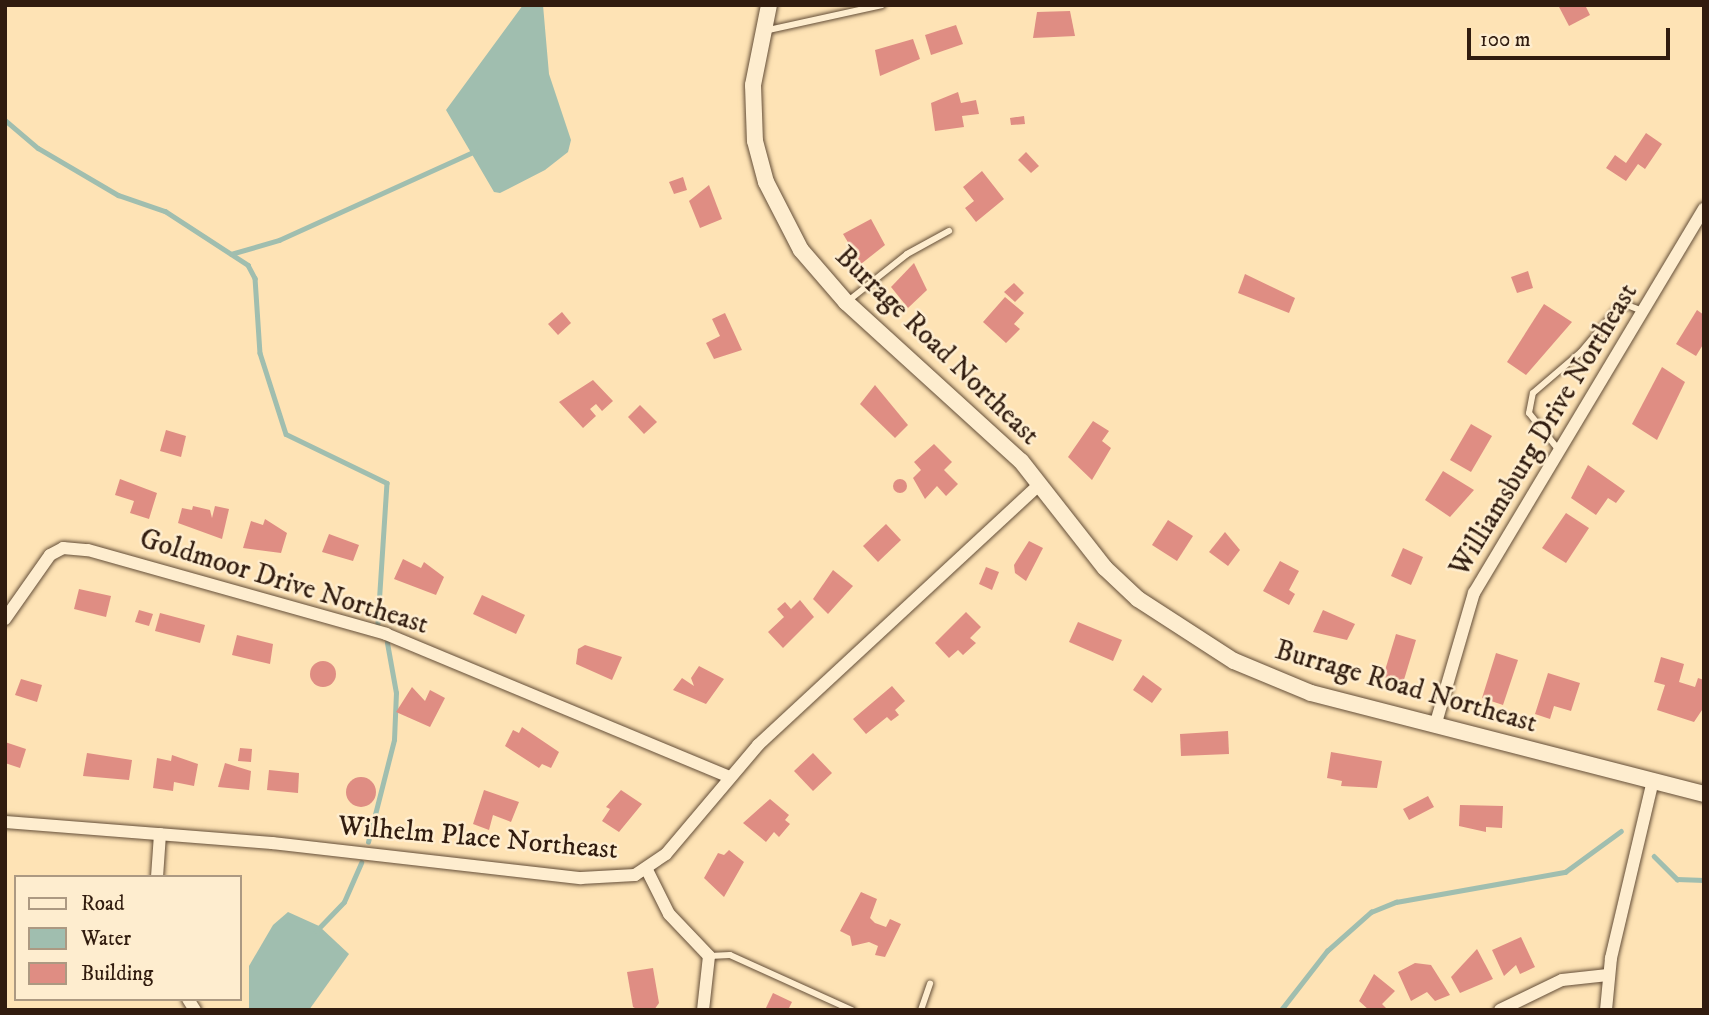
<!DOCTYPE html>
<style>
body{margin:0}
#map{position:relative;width:1709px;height:1015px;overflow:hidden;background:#fee3b5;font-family:"IM FELL DW Pica",serif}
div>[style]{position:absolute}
.water>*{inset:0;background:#a0beaf}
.stream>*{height:4.5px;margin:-2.25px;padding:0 2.25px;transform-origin:2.25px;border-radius:2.25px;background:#a0beaf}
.building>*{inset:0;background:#df8d83}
.round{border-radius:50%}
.roads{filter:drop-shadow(0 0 2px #644e38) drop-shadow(0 0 2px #644e38)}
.lane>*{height:6px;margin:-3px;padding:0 3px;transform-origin:3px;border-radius:3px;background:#feedcf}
.street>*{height:12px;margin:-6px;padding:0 6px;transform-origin:6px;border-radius:6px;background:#feedcf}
.secondary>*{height:16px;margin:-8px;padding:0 8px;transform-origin:8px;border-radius:8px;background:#feedcf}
span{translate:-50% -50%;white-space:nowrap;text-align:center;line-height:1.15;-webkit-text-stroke:5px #feedcf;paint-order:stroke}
.street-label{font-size:28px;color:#311c0f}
.frame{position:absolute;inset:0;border:7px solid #311c0f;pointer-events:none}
.legend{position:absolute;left:14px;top:875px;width:228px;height:126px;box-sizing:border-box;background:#feedcf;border:2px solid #ac9982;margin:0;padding:9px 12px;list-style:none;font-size:21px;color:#311c0f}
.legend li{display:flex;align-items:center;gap:14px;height:35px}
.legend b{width:35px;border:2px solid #ac9982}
.scale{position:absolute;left:1467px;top:28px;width:203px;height:32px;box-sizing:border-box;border:4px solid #311c0f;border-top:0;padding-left:9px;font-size:21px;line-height:24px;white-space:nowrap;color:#311c0f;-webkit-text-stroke:5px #feedcf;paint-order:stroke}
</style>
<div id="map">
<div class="water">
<div style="clip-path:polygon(523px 5px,543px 5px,549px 74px,571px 140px,568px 152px,545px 170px,500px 193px,494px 192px,446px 110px)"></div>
<div style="clip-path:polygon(288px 912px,319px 926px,349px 954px,309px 1010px,249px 1010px,249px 966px,273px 925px)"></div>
</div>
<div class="stream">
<div style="left:5px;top:120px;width:43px;rotate:40.3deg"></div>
<div style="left:38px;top:148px;width:93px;rotate:30.4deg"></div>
<div style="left:118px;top:195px;width:50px;rotate:18.8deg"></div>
<div style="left:165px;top:211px;width:99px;rotate:33deg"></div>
<div style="left:248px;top:265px;width:15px;rotate:62deg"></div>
<div style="left:255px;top:278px;width:75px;rotate:86.2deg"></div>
<div style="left:260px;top:353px;width:85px;rotate:72.2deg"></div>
<div style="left:286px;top:434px;width:112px;rotate:25.9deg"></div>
<div style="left:387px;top:483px;width:141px;rotate:93.7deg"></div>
<div style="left:231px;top:254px;width:50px;rotate:-16.3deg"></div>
<div style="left:279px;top:240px;width:215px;rotate:-24.4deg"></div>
<div style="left:368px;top:842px;width:105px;rotate:-75.7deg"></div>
<div style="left:394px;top:740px;width:47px;rotate:-87.6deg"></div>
<div style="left:396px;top:693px;width:51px;rotate:-100.2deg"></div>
<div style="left:1654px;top:856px;width:33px;rotate:45deg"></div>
<div style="left:1677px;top:879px;width:27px;rotate:2deg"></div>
<div style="left:316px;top:931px;width:40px;rotate:-46deg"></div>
<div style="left:344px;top:902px;width:43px;rotate:-66.4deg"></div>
<div style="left:1281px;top:1010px;width:75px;rotate:-52.1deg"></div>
<div style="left:1327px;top:951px;width:59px;rotate:-41.6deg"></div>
<div style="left:1371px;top:912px;width:27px;rotate:-22deg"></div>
<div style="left:1396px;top:902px;width:172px;rotate:-10.1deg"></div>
<div style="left:1565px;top:872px;width:69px;rotate:-36.2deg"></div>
</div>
<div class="building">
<div style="clip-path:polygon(1558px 5px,1585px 5px,1590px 15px,1569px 26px)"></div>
<div style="clip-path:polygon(1070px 11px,1075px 36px,1033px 38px,1037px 12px)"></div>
<div style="clip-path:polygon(956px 25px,963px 44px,931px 55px,925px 35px)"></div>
<div style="clip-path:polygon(913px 39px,920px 59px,880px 76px,875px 50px)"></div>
<div style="clip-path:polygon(958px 92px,961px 103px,976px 100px,979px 114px,962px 116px,964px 127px,935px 131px,931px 103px)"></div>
<div style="clip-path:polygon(1024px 116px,1025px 124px,1011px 125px,1010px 118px)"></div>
<div style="clip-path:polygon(1646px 133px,1662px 144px,1645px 169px,1638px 164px,1626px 181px,1606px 168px,1615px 155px,1626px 163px)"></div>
<div style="clip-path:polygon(1026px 152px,1039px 166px,1031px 173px,1018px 160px)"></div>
<div style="clip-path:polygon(982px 171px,1004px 199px,976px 222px,965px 208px,974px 201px,963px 187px)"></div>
<div style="clip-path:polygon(683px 177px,687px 190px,674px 194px,669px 182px)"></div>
<div style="clip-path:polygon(709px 185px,722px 219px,700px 228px,689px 201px)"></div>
<div style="clip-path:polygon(871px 219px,885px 245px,861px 264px,843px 234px)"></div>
<div style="clip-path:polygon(914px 263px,927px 290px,908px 308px,891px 287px)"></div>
<div style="clip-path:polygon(1528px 271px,1533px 288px,1517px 293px,1511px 277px)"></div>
<div style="clip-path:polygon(1245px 274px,1295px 298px,1289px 313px,1238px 293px)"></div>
<div style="clip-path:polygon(1014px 283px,1024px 293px,1015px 302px,1004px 292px)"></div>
<div style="clip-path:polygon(1005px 297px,1024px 313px,1014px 324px,1020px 329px,1006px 343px,983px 322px)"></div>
<div style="clip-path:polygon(1544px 304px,1572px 322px,1526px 375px,1507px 362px)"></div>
<div style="clip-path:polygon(1697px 310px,1704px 315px,1704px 343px,1696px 356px,1676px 344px)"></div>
<div style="clip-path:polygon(562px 312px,571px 323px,558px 335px,548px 324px)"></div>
<div style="clip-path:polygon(725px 313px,742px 350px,714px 359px,706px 343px,720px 336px,712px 319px)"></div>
<div style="clip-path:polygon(1662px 367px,1685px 382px,1657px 440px,1632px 424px)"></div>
<div style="clip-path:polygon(593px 380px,613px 401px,602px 411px,596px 404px,590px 409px,596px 416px,583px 428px,559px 402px)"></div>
<div style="clip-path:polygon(875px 385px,908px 425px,895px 438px,860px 404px)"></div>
<div style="clip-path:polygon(640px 405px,657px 422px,644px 434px,628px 417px)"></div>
<div style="clip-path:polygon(1093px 421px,1109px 431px,1102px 441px,1111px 448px,1092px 480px,1068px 457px)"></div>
<div style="clip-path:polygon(1471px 424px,1492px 436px,1471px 472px,1450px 460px)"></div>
<div style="clip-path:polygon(166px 430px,186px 436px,181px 457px,160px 451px)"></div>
<div style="clip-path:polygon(934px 444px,952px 462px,944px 470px,958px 484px,946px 496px,937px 486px,925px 499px,913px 478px,921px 470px,914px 462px)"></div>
<div style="clip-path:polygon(1588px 465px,1625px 491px,1616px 503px,1608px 498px,1596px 515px,1571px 498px)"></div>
<div style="clip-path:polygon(1443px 471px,1474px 490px,1450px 517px,1425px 500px)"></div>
<div style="clip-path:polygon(120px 479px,157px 493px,149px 519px,130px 513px,134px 501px,115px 495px)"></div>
<div class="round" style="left:893px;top:479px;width:14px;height:14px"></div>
<div style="clip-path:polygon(193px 506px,210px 510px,212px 518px,215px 506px,229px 509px,222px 539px,178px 523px,182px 508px,192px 510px)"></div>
<div style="clip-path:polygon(1566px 513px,1589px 528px,1566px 563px,1542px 548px)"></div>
<div style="clip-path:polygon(265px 519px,287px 533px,281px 553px,243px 548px,251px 521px,263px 525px)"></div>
<div style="clip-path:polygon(1168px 520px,1193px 536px,1177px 561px,1152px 545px)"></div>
<div style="clip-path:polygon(886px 524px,901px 540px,878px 562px,863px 546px)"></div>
<div style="clip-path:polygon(1225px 532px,1240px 550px,1228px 566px,1209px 552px)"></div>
<div style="clip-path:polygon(329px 534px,359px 545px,353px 561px,322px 552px)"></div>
<div style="clip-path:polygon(1029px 541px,1043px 548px,1026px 581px,1015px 573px,1014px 565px)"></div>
<div style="clip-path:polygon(1403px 548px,1423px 557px,1411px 585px,1391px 576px)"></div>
<div style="clip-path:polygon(403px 559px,421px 568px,424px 562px,444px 577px,436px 595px,394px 579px)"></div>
<div style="clip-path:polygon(1280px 561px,1299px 571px,1289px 590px,1295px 594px,1289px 605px,1263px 591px)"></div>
<div style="clip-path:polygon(986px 567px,999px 572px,992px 590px,979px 584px)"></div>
<div style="clip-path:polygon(833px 570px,853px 586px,828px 614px,813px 599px)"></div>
<div style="clip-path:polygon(79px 589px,111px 596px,106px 617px,74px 609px)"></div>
<div style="clip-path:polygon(482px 595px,525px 615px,516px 634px,473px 614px)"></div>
<div style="clip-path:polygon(800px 600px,814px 617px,783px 648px,768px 632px,784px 617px,777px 609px,785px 602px,791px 609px)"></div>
<div style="clip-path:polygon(139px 610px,153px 614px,149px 626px,135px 622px)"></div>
<div style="clip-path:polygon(1323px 610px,1355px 624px,1347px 640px,1313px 632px)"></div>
<div style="clip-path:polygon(966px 612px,981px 627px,970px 638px,976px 643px,963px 655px,958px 650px,949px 658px,935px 643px)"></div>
<div style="clip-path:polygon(160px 613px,205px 625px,200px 643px,155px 631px)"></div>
<div style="clip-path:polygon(1078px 622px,1122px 640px,1113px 661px,1069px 642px)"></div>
<div style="clip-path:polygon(1396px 634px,1416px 640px,1403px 683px,1383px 677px)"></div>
<div style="clip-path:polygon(237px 635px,273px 644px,270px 664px,232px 655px)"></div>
<div style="clip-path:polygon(585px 645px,622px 657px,612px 680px,576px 664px,578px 649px)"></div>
<div style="clip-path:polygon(1496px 653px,1518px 660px,1503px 705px,1482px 698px)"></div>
<div style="clip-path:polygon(1661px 657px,1684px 664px,1679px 682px,1695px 687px,1698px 678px,1704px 680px,1704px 707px,1694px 722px,1657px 710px,1665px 685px,1654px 682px)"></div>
<div class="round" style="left:310px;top:661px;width:26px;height:26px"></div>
<div style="clip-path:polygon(699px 666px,724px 679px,706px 704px,673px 690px,682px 678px,694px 686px,691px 678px)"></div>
<div style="clip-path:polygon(1548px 673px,1580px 683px,1571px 711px,1554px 706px,1550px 719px,1535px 714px)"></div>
<div style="clip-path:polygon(1143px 675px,1162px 689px,1152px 703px,1133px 690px)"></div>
<div style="clip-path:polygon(21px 679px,42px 685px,37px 702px,15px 695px)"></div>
<div style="clip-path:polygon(892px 686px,905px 701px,895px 710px,899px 715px,891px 721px,887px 717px,866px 734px,853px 719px)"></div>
<div style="clip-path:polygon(412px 687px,425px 701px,430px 690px,445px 698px,430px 727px,396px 712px)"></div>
<div style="clip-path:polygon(522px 727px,559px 752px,551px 768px,542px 764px,539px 768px,505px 746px,513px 730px,519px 733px)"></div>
<div style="clip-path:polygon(1228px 731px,1229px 754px,1181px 756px,1180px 734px)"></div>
<div style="clip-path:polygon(5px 742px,26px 749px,20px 768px,5px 763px)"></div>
<div style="clip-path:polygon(240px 748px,252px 749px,251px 762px,238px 761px)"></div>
<div style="clip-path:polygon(1331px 752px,1382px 761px,1377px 788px,1341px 786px,1342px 781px,1327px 778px)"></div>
<div style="clip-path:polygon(87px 753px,132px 760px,129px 780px,83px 776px)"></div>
<div style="clip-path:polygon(813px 753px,832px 773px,813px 791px,794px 771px)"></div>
<div style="clip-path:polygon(172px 755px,198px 764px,194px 786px,174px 782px,173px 791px,153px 788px,157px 758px,171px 761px)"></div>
<div style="clip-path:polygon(225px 763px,251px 771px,249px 790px,218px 787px)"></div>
<div style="clip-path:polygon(269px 770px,299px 773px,298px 793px,267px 790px)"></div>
<div class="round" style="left:346px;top:777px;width:30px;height:30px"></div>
<div style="clip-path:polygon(484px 790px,519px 802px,511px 822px,493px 815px,489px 830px,473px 824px)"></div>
<div style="clip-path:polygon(621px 790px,642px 804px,619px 832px,602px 821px,610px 809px,606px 807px)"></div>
<div style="clip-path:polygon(1428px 796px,1434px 807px,1409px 820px,1403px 809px)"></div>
<div style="clip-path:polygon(770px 799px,789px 815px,785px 820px,790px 824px,779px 837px,774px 832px,766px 842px,743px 823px)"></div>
<div style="clip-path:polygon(1460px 805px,1503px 806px,1502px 828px,1486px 827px,1486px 832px,1459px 826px)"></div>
<div style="clip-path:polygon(729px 850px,744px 862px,724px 897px,704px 878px,718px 853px,724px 855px)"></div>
<div style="clip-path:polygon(861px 892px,877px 899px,870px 918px,875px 923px,886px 927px,890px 919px,901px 924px,885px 957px,875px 955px,878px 946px,869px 942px,852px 946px,850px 936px,840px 931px)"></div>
<div style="clip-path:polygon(1521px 937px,1535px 967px,1520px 974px,1516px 965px,1504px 976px,1492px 950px)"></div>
<div style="clip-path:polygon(1477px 949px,1493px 979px,1460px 993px,1451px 977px)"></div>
<div style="clip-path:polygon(1415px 963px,1431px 965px,1450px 995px,1435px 1001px,1427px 992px,1411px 1001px,1398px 972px)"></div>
<div style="clip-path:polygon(653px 968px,659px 1003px,654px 1010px,639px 1010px,633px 1007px,627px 972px)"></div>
<div style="clip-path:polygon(1374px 974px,1395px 991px,1382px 1004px,1388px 1010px,1369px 1010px,1359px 1001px)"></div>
<div style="clip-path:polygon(773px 993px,792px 1002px,788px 1010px,765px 1010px)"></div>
</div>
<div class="roads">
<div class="lane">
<div style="left:764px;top:31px;width:121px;rotate:-12.4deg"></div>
<div style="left:848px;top:301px;width:75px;rotate:-38.5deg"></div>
<div style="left:907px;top:254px;width:48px;rotate:-28.7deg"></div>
<div style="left:1558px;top:449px;width:46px;rotate:-128.9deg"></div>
<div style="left:1529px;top:413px;width:20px;rotate:-79deg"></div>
<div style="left:1533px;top:393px;width:63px;rotate:-40.5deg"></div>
<div style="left:1581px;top:352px;width:57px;rotate:-49.9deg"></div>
<div style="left:1618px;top:308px;width:9px;rotate:-18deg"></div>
<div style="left:1627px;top:305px;width:17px;rotate:21deg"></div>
<div style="left:709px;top:956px;width:21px;rotate:-3deg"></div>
<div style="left:730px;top:955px;width:134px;rotate:24.3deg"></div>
<div style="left:921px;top:1010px;width:28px;rotate:-71deg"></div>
</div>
<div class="street">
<div style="left:5px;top:619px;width:78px;rotate:-54.9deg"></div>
<div style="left:50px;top:555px;width:15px;rotate:-28deg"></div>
<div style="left:63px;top:548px;width:25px;rotate:5deg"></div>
<div style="left:88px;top:550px;width:310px;rotate:15.7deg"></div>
<div style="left:386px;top:634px;width:372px;rotate:22.6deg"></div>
<div style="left:1435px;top:726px;width:139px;rotate:-73.7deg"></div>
<div style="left:1474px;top:593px;width:448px;rotate:-59.1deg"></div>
<div style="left:5px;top:822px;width:268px;rotate:4.5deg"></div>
<div style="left:272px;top:843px;width:311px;rotate:6.5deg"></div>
<div style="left:581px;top:878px;width:54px;rotate:-3.2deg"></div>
<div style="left:635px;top:875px;width:37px;rotate:-34deg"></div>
<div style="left:666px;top:854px;width:143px;rotate:-49.8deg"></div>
<div style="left:758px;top:745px;width:384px;rotate:-42.8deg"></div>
<div style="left:647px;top:870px;width:49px;rotate:63.4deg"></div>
<div style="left:669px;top:914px;width:58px;rotate:46.4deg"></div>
<div style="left:709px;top:956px;width:54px;rotate:96.3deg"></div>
<div style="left:157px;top:877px;width:43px;rotate:-86deg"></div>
<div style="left:188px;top:999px;width:13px;rotate:58deg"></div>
<div style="left:1500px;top:1010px;width:69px;rotate:-25.8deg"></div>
<div style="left:1562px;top:980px;width:46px;rotate:-6.2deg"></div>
<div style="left:1606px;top:1010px;width:52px;rotate:-84.5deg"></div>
<div style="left:1611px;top:958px;width:182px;rotate:-76.7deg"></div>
</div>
<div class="secondary">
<div style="left:769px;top:5px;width:82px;rotate:101.3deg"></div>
<div style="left:753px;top:85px;width:56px;rotate:88deg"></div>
<div style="left:755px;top:141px;width:42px;rotate:75deg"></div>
<div style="left:766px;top:182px;width:76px;rotate:62.8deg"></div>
<div style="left:801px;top:250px;width:69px;rotate:49.1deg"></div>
<div style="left:846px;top:302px;width:236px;rotate:42.3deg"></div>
<div style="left:1021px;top:461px;width:136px;rotate:51.9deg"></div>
<div style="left:1105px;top:568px;width:45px;rotate:43.2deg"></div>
<div style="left:1138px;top:599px;width:114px;rotate:32.9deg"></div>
<div style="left:1234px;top:661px;width:83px;rotate:22.6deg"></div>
<div style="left:1311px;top:693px;width:406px;rotate:14.4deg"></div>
</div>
</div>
<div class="street-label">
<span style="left:937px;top:346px;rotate:44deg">Burrage Road Northeast</span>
<span style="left:1544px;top:430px;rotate:-59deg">Williamsburg Drive Northeast</span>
<span style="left:284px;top:582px;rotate:17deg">Goldmoor Drive Northeast</span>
<span style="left:1406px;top:687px;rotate:16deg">Burrage Road Northeast</span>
<span style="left:478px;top:838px;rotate:5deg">Wilhelm Place Northeast</span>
</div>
<div class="frame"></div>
<ul class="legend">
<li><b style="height:9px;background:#feedcf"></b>Road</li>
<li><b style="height:19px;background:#a0beaf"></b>Water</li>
<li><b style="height:19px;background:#df8d83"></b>Building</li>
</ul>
<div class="scale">100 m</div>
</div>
